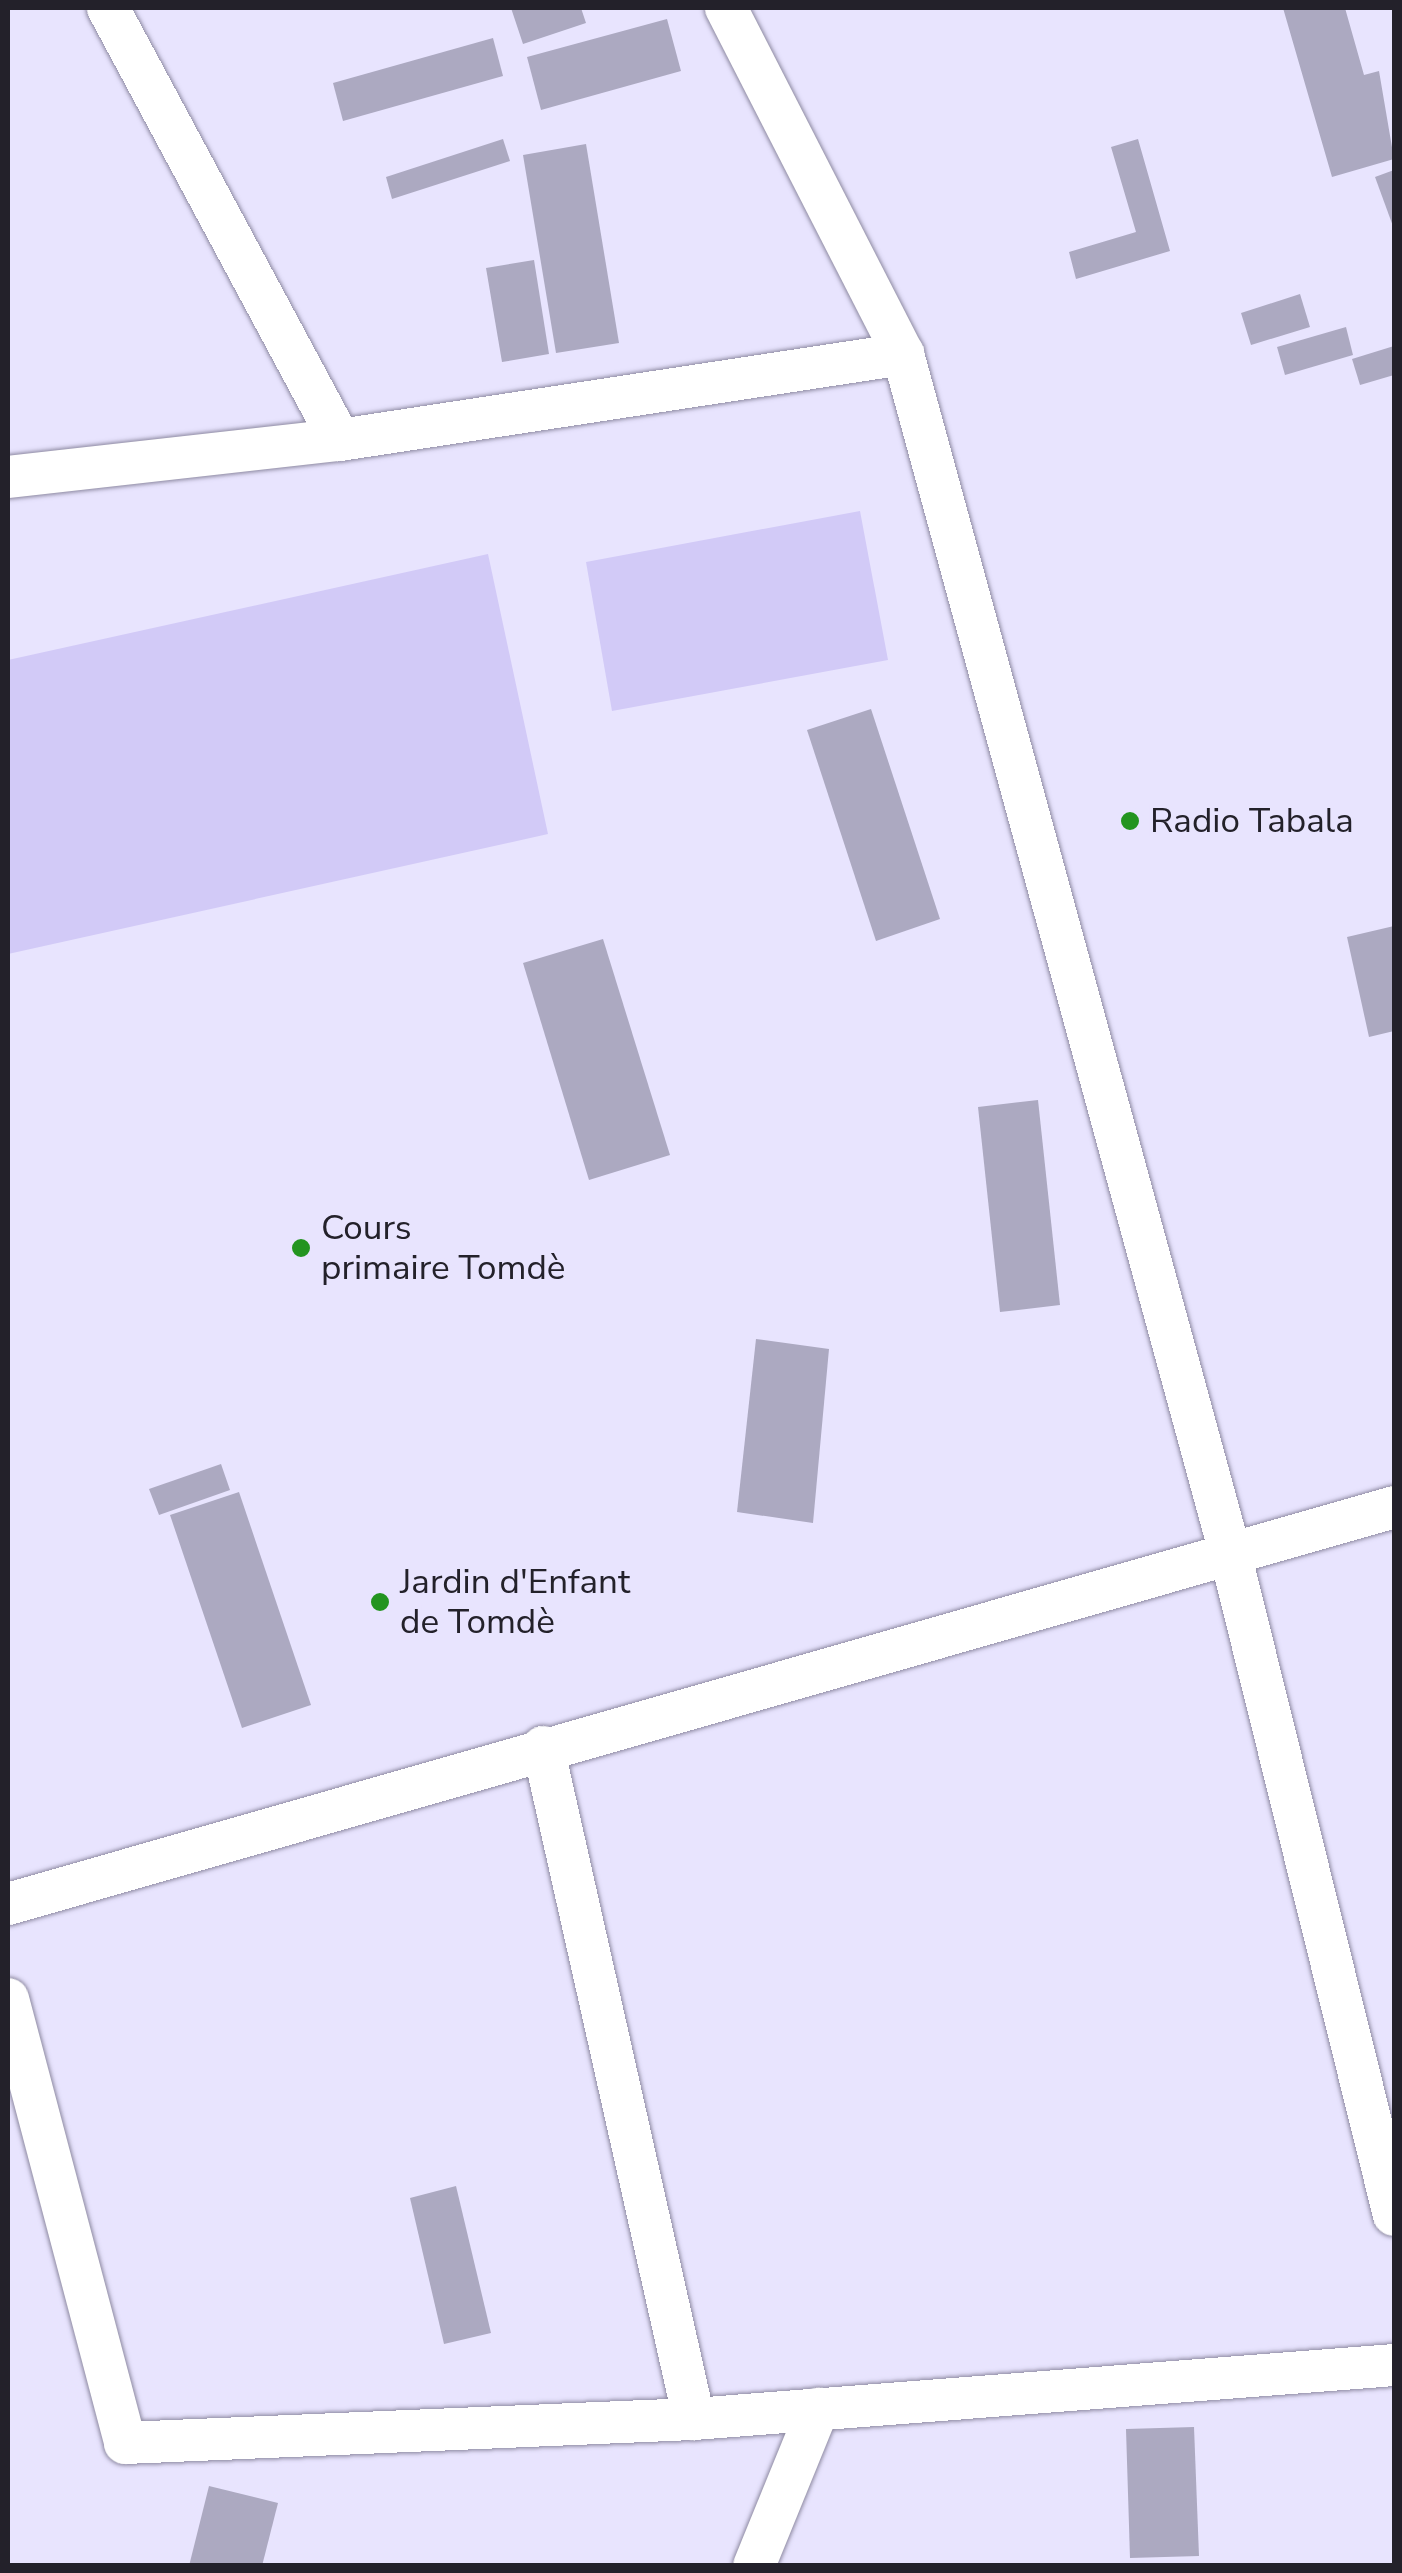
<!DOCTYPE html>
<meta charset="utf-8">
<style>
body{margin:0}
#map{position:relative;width:1402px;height:2573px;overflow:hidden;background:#e8e4fe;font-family:"Nunito Sans",sans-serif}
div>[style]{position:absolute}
.green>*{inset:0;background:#d2caf7}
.building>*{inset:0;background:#aca9c1}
.roads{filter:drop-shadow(0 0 2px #8e8aa2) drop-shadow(0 0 2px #8e8aa2)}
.minor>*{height:42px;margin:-21px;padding:0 21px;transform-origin:21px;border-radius:21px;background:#fff}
.dots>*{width:28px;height:28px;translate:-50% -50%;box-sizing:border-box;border:5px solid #e8e4fe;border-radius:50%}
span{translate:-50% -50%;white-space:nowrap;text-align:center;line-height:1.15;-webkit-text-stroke:8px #e8e4fe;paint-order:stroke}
.poi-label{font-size:35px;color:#23212a}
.left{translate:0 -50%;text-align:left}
.frame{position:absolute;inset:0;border:10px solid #23212a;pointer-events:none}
</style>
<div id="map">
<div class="green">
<div style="clip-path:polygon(860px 511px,888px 660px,612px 711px,586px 562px)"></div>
<div style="clip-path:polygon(488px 554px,548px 834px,8px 954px,8px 660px)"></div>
</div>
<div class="building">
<div style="clip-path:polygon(511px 8px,581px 8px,586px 23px,523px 44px)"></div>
<div style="clip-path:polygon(1283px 8px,1345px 8px,1364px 75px,1379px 71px,1394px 159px,1332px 177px)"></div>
<div style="clip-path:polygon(667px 19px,681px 71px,541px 110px,527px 57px)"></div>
<div style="clip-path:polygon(493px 38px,503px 76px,343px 121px,333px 83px)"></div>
<div style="clip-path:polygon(503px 139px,510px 161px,392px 199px,386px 177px)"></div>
<div style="clip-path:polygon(1138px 139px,1170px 251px,1076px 279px,1069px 252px,1136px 232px,1111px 147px)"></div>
<div style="clip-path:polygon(586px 144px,619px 343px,556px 353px,523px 155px)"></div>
<div style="clip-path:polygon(1394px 170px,1394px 229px,1375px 177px)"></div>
<div style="clip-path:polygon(534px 260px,549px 354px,502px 362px,486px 268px)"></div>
<div style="clip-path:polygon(1300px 294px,1310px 327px,1251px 345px,1241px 313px)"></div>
<div style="clip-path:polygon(1346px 327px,1353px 355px,1285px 375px,1277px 347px)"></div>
<div style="clip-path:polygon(1394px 346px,1394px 375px,1360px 385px,1352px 359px)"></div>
<div style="clip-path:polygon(871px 709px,940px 919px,876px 941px,807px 730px)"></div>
<div style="clip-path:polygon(1394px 926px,1394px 1031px,1369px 1037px,1347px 937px)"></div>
<div style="clip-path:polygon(603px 939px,670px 1155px,589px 1180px,523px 963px)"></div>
<div style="clip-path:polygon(1038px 1100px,1060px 1305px,1000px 1312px,978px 1107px)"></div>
<div style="clip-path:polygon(756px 1339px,829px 1349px,813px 1523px,737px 1512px)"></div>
<div style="clip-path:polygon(221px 1464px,230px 1490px,159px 1515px,149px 1489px)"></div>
<div style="clip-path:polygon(239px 1492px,311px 1705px,242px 1728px,170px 1515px)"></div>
<div style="clip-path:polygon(456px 2186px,491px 2333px,444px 2344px,410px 2198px)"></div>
<div style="clip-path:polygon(1194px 2427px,1199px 2556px,1130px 2558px,1126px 2429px)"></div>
<div style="clip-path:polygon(209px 2486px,278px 2503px,262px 2566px,189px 2566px)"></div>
</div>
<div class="roads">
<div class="minor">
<div style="left:108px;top:8px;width:490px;rotate:61.8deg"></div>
<div style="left:726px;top:8px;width:389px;rotate:62.9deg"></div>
<div style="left:903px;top:354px;width:1239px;rotate:74.74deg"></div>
<div style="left:1229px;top:1549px;width:686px;rotate:76.09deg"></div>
<div style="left:8px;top:477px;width:334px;rotate:-6.4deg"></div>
<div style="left:340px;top:440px;width:570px;rotate:-8.68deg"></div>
<div style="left:543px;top:1747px;width:689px;rotate:77.34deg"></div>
<div style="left:8px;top:1904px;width:1442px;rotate:-15.98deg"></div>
<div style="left:8px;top:1999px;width:459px;rotate:75.2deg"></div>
<div style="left:125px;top:2443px;width:570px;rotate:-2.42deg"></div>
<div style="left:694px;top:2419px;width:702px;rotate:-4.41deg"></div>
<div style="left:754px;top:2566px;width:170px;rotate:-67.8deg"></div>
</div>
</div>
<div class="dots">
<div style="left:1130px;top:821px;background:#239420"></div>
<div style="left:301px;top:1248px;background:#239420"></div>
<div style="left:380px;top:1602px;background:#239420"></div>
</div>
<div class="poi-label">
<span class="left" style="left:1150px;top:821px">Radio Tabala</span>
<span class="left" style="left:321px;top:1248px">Cours<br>primaire Tomdè</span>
<span class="left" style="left:400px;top:1602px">Jardin d'Enfant<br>de Tomdè</span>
</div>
<div class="frame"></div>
</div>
